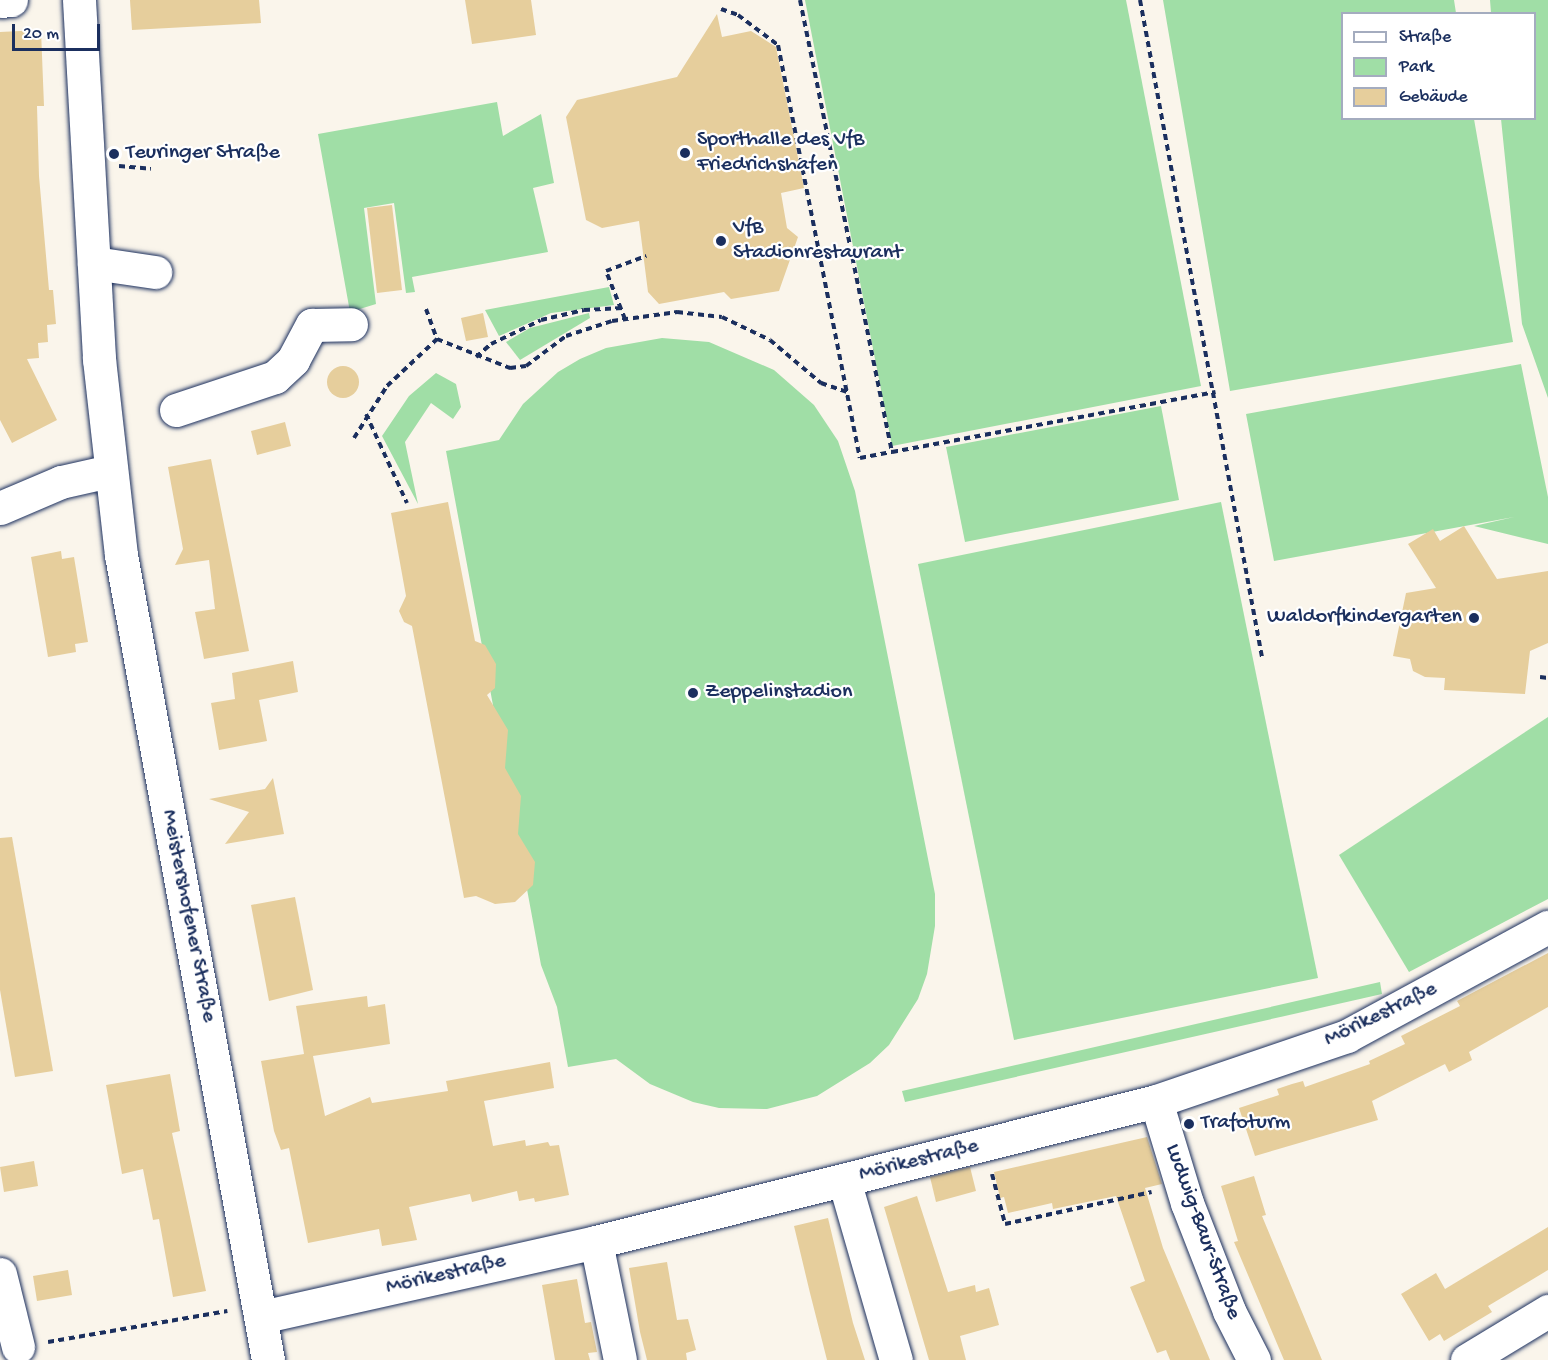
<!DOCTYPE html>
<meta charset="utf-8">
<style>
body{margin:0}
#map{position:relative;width:1548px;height:1360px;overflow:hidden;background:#faf5eb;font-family:"Gochi Hand",sans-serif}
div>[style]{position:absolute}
.green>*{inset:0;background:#a0dea6}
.building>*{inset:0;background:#e6ce9c}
.round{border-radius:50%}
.path>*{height:4px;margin-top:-2px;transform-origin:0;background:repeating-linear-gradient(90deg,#1b2f5e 0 6px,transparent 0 10.5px)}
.roads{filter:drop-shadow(0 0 2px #1b2f5e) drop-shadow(0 0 2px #1b2f5e)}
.minor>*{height:33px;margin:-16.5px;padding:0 16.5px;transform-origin:16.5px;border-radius:16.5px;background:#fff}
.dots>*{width:16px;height:16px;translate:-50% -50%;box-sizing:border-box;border:3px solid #fff;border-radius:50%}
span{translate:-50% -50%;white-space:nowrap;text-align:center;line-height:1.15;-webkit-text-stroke:4.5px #fff;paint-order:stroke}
.poi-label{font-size:22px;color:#1b2f5e}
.left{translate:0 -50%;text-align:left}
.right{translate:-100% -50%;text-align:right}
.street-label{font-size:22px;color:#1b2f5e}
.legend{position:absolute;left:1341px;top:12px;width:195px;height:108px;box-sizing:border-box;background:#fff;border:2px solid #a4acbf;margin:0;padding:8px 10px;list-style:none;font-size:18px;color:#1b2f5e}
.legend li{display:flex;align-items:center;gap:12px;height:30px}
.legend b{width:30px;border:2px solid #a4acbf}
.scale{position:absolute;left:12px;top:24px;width:88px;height:27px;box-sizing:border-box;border:3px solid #1b2f5e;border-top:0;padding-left:8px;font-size:18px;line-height:21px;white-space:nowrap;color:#1b2f5e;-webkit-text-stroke:4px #fff;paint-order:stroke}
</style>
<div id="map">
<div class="green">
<div style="clip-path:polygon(805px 0,1126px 0,1201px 386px,892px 446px)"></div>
<div style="clip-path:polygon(1163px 0,1454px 0,1456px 13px,1342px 14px,1342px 118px,1474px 119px,1513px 342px,1230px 391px)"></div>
<div style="clip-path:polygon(1490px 0,1548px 0,1548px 398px,1522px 324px,1501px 119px,1534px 118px,1534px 14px,1491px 13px)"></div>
<div style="clip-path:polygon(497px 102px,503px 136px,541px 114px,554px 183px,533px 188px,548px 252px,412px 277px,415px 292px,406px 293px,394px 203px,364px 208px,376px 304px,350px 312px,318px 134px)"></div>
<div style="clip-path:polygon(609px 287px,614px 305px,551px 313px,499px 336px,485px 310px)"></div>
<div style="clip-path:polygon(589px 313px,590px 318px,520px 360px,506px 342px,530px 328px)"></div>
<div style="clip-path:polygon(662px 338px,709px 342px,774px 370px,814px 405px,838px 441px,855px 491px,935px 894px,935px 926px,927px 974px,918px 999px,889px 1045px,870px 1063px,817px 1096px,767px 1109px,719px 1108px,693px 1102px,650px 1084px,616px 1059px,568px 1067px,557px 1007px,541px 965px,446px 451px,499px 440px,523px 404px,558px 372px,580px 359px,606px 348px)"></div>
<div style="clip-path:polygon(1521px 364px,1548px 497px,1548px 544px,1474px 526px,1514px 517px,1274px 561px,1246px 414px)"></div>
<div style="clip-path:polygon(436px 373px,456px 384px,461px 407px,453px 419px,431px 403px,405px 442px,418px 504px,382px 436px,409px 396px)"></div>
<div style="clip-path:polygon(1161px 406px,1179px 500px,965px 542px,946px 447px)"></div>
<div style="clip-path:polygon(1221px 502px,1318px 978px,1014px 1040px,918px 564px)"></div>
<div style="clip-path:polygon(1548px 717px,1548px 899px,1409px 972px,1339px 855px)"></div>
<div style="clip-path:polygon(1380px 982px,1382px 994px,905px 1102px,902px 1091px)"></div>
</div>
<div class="building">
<div style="clip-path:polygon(130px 0,259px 0,261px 23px,132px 30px)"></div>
<div style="clip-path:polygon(465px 0,531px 0,536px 35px,472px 44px)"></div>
<div style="clip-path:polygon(717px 14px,722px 37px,751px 31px,776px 47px,804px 188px,781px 193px,787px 228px,798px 237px,779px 291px,731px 299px,724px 292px,659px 304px,648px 292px,639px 221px,602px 228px,586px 220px,566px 117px,577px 100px,677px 77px)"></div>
<div style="clip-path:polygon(41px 30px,44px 106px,37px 106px,39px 176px,49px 290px,53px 290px,56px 324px,47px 325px,48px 342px,38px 343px,39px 358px,27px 359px,57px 420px,12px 443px,0 420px,0 32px)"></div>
<div style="clip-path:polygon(392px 205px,402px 290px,377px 293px,367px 208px)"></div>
<div style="clip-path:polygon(483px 313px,488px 337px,466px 341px,461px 318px)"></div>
<div class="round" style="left:327px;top:366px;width:32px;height:32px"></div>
<div style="clip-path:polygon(285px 422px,291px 446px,257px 455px,251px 431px)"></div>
<div style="clip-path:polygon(211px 459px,249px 651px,204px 659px,195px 612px,215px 609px,209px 560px,175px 565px,183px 549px,168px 467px)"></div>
<div style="clip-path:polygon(448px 502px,475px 641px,485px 645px,496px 664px,495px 688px,487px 695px,508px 730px,505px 768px,521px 796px,518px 834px,535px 862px,533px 885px,515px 902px,495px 904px,476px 896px,464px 898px,412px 626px,404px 622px,399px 611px,406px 596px,391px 513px)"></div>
<div style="clip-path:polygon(1464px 526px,1497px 579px,1548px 571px,1548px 643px,1530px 651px,1525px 694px,1444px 690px,1445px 678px,1425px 677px,1413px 671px,1410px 659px,1393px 656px,1406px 593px,1436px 588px,1408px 544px,1433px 529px,1440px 541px)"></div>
<div style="clip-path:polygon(61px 551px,62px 559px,74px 557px,88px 642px,75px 644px,76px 652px,48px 657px,31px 557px)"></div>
<div style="clip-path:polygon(293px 661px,298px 692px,259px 700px,267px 741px,219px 750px,211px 703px,235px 699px,232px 673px)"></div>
<div style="clip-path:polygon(273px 778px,284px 834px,225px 844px,249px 812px,209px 799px,265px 789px)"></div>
<div style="clip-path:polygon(12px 837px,53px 1071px,15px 1077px,0 990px,0 838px)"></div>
<div style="clip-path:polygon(295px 897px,313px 990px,269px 1001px,251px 905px)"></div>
<div style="clip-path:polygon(1548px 953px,1548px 1007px,1469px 1052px,1472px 1060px,1449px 1072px,1445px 1064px,1372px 1101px,1378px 1120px,1255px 1156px,1239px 1108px,1279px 1095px,1277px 1089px,1292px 1084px,1303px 1081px,1305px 1087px,1370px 1064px,1369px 1061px,1405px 1044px,1401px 1036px,1460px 1006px,1457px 1001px)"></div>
<div style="clip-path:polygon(367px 996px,368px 1007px,385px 1004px,390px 1044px,313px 1056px,325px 1116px,370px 1097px,372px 1103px,448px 1091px,446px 1081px,550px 1062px,554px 1088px,484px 1101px,493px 1146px,525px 1140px,526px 1146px,548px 1142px,550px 1146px,559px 1145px,569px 1195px,535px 1202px,534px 1198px,519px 1201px,517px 1191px,472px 1202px,470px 1194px,409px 1207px,417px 1240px,382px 1246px,379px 1229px,308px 1243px,289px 1148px,281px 1150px,274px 1131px,261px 1061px,304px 1054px,296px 1006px)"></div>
<div style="clip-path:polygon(170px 1074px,180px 1131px,172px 1133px,206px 1291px,173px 1297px,159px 1219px,153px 1220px,143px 1169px,122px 1174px,106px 1085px)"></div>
<div style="clip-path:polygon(1147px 1137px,1162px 1184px,1145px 1188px,1163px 1248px,1210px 1360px,1170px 1360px,1166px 1350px,1157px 1353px,1130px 1287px,1145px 1281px,1116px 1196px,1053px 1209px,1052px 1203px,1008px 1213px,1004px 1197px,1000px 1198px,994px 1172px)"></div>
<div style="clip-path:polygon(34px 1161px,38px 1186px,4px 1192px,0 1167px)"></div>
<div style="clip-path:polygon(970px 1167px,976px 1191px,936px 1202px,930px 1177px)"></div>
<div style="clip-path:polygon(1254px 1176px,1266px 1215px,1262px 1216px,1322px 1360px,1284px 1360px,1234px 1242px,1238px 1241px,1221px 1186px)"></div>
<div style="clip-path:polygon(917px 1196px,948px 1292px,975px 1285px,976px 1292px,989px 1288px,999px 1325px,960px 1336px,966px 1360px,929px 1360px,884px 1207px)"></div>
<div style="clip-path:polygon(828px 1218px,853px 1323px,865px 1360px,827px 1360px,810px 1293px,794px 1226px)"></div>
<div style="clip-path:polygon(1548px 1227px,1548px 1270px,1488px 1306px,1492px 1312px,1444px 1341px,1440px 1334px,1429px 1341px,1401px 1294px,1436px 1273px,1445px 1289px)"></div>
<div style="clip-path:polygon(667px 1262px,677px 1320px,688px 1319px,696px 1350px,686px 1353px,687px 1360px,647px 1360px,640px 1332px,629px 1268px)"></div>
<div style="clip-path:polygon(68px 1270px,72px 1295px,37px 1301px,33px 1276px)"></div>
<div style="clip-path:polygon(577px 1279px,585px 1323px,591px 1322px,597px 1352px,588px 1353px,590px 1360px,555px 1360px,542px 1285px)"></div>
</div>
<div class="path">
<div style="left:800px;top:0;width:461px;rotate:78.5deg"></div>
<div style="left:892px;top:452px;width:329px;rotate:-10.5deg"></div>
<div style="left:1140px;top:0;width:668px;rotate:79.48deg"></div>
<div style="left:721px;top:9px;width:18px;rotate:19deg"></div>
<div style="left:738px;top:15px;width:50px;rotate:36.9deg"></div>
<div style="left:778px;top:45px;width:421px;rotate:78.8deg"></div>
<div style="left:860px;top:458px;width:33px;rotate:-11deg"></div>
<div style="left:119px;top:166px;width:32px;rotate:5deg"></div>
<div style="left:426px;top:309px;width:32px;rotate:70deg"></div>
<div style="left:625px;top:319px;width:52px;rotate:-111.6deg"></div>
<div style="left:606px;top:271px;width:43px;rotate:-20.6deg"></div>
<div style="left:476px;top:357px;width:20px;rotate:-41deg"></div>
<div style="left:491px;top:344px;width:55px;rotate:-25.6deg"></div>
<div style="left:541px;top:320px;width:44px;rotate:-13.1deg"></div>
<div style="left:584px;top:310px;width:39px;rotate:-3deg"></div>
<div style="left:366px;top:414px;width:98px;rotate:65.3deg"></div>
<div style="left:354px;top:438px;width:62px;rotate:-57.6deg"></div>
<div style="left:387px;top:386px;width:69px;rotate:-43.2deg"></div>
<div style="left:437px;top:339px;width:79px;rotate:21.7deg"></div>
<div style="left:510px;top:368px;width:16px;rotate:-7deg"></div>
<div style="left:526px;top:366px;width:50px;rotate:-36.9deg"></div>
<div style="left:566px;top:336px;width:48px;rotate:-18.1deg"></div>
<div style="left:612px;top:321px;width:66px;rotate:-7.9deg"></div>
<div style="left:677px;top:312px;width:45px;rotate:6.3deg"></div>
<div style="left:722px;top:317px;width:53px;rotate:25.6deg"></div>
<div style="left:770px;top:340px;width:67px;rotate:40.1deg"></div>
<div style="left:821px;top:383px;width:28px;rotate:19deg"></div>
<div style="left:1540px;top:677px;width:8px;rotate:7deg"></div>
<div style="left:992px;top:1174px;width:52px;rotate:75.4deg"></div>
<div style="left:1005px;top:1224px;width:150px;rotate:-12.3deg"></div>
<div style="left:48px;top:1342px;width:182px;rotate:-9.8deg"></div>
</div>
<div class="roads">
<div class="minor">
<div style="left:79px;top:0;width:360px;rotate:86.8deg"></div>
<div style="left:99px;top:359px;width:197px;rotate:83.6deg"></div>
<div style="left:121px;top:555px;width:818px;rotate:79.65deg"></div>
<div style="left:0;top:1px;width:11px;rotate:-5deg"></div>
<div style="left:94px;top:263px;width:62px;rotate:8.4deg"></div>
<div style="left:176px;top:410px;width:104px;rotate:-18.4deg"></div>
<div style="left:275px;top:377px;width:25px;rotate:-43deg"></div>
<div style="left:293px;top:360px;width:40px;rotate:-62deg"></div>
<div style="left:312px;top:325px;width:39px;rotate:-1deg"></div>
<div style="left:0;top:508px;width:66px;rotate:-23.1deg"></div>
<div style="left:61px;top:482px;width:50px;rotate:-12.7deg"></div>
<div style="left:1156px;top:1101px;width:107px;rotate:73.1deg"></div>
<div style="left:1187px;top:1203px;width:116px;rotate:68.7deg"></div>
<div style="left:1229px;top:1311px;width:55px;rotate:63deg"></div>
<div style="left:844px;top:1180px;width:187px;rotate:73.9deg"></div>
<div style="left:596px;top:1242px;width:120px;rotate:78.5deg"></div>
<div style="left:0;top:1274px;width:75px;rotate:76.1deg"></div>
<div style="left:261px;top:1317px;width:343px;rotate:-12.6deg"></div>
<div style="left:596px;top:1242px;width:577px;rotate:-14.13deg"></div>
<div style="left:1156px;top:1101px;width:202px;rotate:-18.8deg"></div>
<div style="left:1347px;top:1036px;width:229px;rotate:-28.5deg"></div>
<div style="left:1467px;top:1360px;width:95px;rotate:-31.2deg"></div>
</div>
</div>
<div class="dots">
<div style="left:685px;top:153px;background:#1b2f5e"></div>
<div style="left:114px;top:154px;background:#1b2f5e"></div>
<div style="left:721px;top:241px;background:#1b2f5e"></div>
<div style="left:1474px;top:618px;background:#1b2f5e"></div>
<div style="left:693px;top:693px;background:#1b2f5e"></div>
<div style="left:1189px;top:1124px;background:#1b2f5e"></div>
</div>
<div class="poi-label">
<span class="left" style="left:697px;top:153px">Sporthalle des VfB<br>Friedrichshafen</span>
<span class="left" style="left:126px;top:154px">Teuringer Straße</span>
<span class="left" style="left:733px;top:241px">VfB<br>Stadionrestaurant</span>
<span class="right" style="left:1462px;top:618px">Waldorfkindergarten</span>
<span class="left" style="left:705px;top:693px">Zeppelinstadion</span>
<span class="left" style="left:1201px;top:1124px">Trafoturm</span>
</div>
<div class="street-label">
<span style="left:188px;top:916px;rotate:79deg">Meistershofener Straße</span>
<span style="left:1381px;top:1015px;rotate:-26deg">Mörikestraße</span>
<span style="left:919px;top:1161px;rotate:-14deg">Mörikestraße</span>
<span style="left:1202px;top:1232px;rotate:70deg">Ludwig-Baur-Straße</span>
<span style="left:446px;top:1275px;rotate:-13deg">Mörikestraße</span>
</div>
<ul class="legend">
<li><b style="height:8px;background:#fff"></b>Straße</li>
<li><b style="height:16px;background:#a0dea6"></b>Park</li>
<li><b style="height:16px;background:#e6ce9c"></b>Gebäude</li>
</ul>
<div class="scale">20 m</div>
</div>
